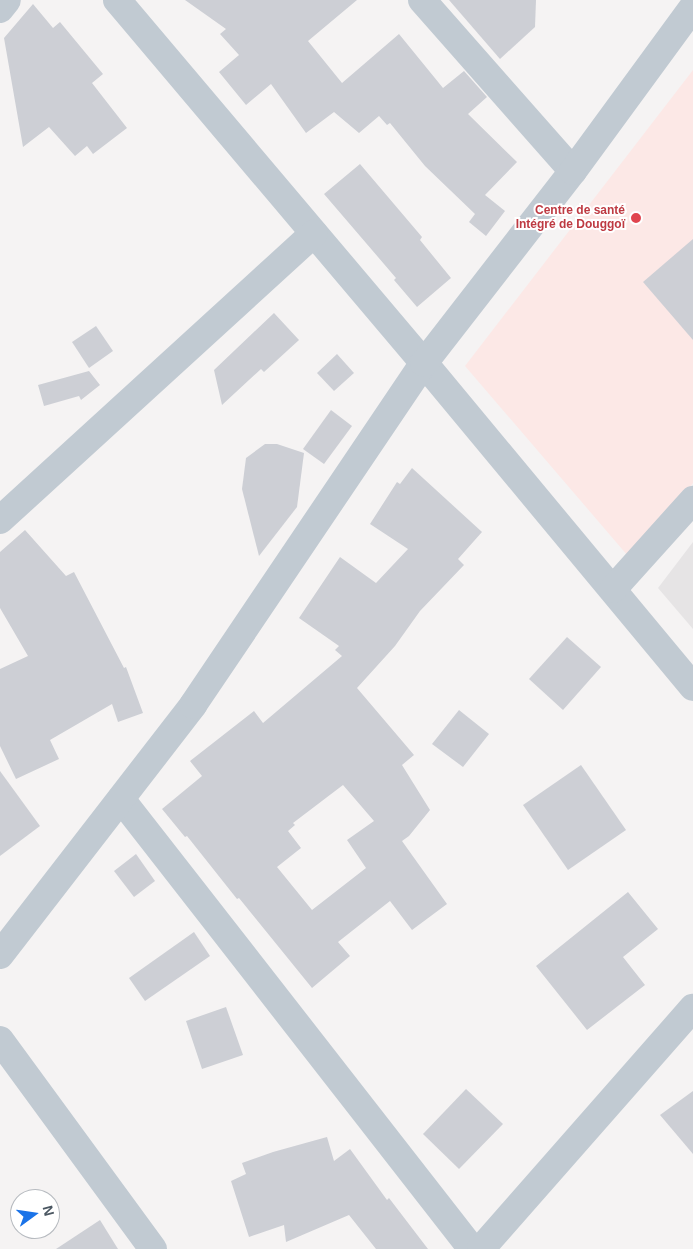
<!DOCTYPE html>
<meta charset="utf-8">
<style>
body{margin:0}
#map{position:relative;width:693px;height:1249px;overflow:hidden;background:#f5f3f3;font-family:Helvetica,sans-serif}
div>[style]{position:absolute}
.education>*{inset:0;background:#e6e4e5}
.medical>*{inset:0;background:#fce8e6}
.building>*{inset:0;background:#cdcfd5}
.street>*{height:28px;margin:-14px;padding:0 14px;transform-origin:14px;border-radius:14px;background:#c1cad2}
.dots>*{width:14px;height:14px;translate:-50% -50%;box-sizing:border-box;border:2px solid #fff;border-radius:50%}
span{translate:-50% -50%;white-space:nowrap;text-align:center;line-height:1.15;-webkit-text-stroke:4px #fff;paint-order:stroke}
.health-label{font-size:12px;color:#be3a42;font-weight:700}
.right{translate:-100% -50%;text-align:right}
.north{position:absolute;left:10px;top:1189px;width:50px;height:50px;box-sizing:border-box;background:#fff;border:1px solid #b7bbc0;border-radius:50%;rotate:76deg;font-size:14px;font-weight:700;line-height:20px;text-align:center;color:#4a5661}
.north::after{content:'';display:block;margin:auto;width:18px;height:22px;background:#1a73e8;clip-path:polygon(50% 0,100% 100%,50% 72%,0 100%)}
</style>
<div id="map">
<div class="education">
<div style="clip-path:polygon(693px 542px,693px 629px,658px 588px)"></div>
</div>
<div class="medical">
<div style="clip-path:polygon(693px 70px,693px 483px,634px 563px,465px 366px)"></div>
</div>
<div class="building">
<div style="clip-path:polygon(185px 0,357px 0,308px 41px,342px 83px,399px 34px,443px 88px,464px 71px,487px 97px,468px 114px,517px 162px,485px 195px,505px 211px,486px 236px,469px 222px,475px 214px,425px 166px,390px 123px,387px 125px,379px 116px,359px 133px,334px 112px,306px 133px,271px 84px,246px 105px,219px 72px,239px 55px,220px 34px,226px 29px)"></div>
<div style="clip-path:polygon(449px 0,536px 0,535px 27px,500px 59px)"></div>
<div style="clip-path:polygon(33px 4px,53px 28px,60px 22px,103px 74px,92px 83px,127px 128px,93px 154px,87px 146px,75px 156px,49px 127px,23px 147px,4px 38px)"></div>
<div style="clip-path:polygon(360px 164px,422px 237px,420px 240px,451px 278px,417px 307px,394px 280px,396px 278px,324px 194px)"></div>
<div style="clip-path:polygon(693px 239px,693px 340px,643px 282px)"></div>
<div style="clip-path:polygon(274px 313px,299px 340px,264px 372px,261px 369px,222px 405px,214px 370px)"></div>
<div style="clip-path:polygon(96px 326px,113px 351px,89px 368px,72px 342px)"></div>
<div style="clip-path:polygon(337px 354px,354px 373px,334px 391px,317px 373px)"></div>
<div style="clip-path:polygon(89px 371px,100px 385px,81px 400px,79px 396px,44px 406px,38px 385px)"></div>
<div style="clip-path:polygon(331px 410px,352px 426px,324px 464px,303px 449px)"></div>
<div style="clip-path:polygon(265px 444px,277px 444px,304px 453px,297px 507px,259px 556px,242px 489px,246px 458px)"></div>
<div style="clip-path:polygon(evenodd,412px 468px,482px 532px,458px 559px,464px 565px,420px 611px,395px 646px,357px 688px,414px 755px,402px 765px,430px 810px,409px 836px,402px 841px,447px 904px,412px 930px,390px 901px,338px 942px,350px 956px,312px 988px,239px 898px,237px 899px,187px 836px,185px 837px,162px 809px,202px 776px,190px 761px,254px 711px,263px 723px,342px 656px,335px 650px,339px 646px,299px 618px,340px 557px,376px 583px,408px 549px,370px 524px,397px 482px,400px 484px,412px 468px,343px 785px,374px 821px,347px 840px,366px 868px,312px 910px,277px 867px,301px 848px,288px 831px,295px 825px,293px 823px,343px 785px)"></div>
<div style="clip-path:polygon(25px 530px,66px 576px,74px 572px,124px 668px,126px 667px,143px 713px,118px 722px,112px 704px,50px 740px,59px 759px,16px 779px,0 746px,0 669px,28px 656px,0 608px,0 552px)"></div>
<div style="clip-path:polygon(567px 637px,601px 667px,563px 710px,529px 679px)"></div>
<div style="clip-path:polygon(459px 710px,489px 734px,463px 767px,432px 744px)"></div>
<div style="clip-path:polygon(581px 765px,626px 830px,568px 870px,523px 805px)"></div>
<div style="clip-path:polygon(0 771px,40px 826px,0 856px)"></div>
<div style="clip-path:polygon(136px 854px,155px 881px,134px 897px,114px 871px)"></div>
<div style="clip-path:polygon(628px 892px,658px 929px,623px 957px,645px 985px,587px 1030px,536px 966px)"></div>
<div style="clip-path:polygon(194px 932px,210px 956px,145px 1001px,129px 978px)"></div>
<div style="clip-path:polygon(226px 1007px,243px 1055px,202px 1069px,186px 1021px)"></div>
<div style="clip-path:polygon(466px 1089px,503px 1124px,459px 1169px,423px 1134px)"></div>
<div style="clip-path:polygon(693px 1091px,693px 1154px,660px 1115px)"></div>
<div style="clip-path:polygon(327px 1137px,334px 1161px,350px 1149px,387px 1200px,389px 1198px,428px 1249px,376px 1249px,349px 1215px,286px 1242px,284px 1225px,249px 1237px,231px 1181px,246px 1174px,242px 1163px,273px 1152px)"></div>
<div style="clip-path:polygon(100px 1220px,118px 1249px,56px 1249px)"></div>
</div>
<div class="street">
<div style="left:117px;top:0;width:475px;rotate:49.8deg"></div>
<div style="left:424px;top:363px;width:421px;rotate:50.3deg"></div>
<div style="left:422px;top:0;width:228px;rotate:48.6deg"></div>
<div style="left:0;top:9px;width:11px;rotate:-52deg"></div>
<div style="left:0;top:520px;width:425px;rotate:-42.4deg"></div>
<div style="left:613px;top:589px;width:120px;rotate:-48deg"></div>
<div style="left:121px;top:799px;width:571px;rotate:52.05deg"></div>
<div style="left:0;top:955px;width:316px;rotate:-52.3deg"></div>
<div style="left:193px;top:705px;width:413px;rotate:-56deg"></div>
<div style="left:424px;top:363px;width:243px;rotate:-52.2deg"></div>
<div style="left:573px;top:171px;width:203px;rotate:-53.8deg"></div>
<div style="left:0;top:1040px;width:259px;rotate:53.8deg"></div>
<div style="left:481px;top:1249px;width:321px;rotate:-48.7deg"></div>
</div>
<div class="dots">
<div style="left:636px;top:218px;background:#e0444e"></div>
</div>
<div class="health-label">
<span class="right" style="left:625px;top:218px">Centre de santé<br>Intégré de Douggoï</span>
</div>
<div class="north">N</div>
</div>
